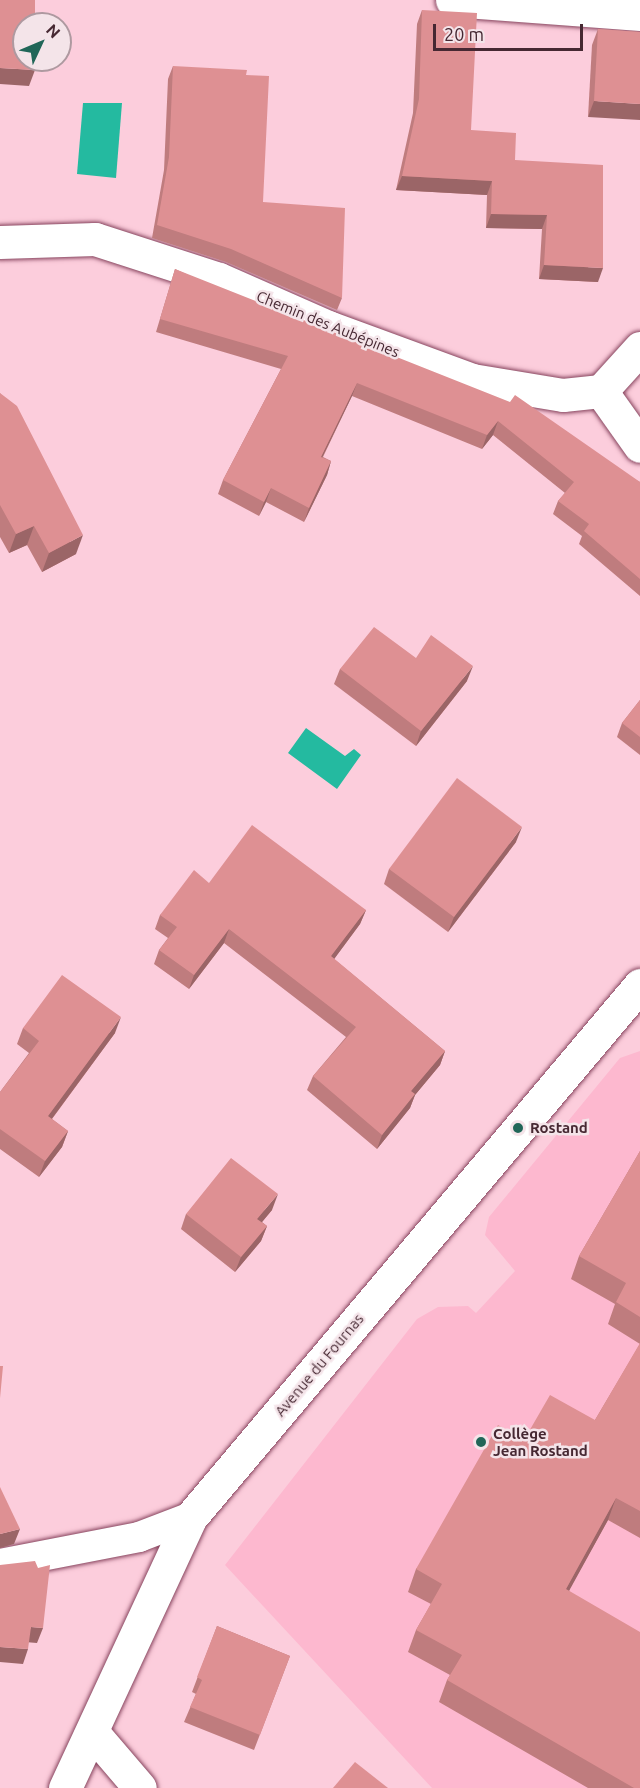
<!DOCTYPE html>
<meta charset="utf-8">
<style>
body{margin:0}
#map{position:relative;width:640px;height:1788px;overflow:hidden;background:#fccddc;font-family:Ubuntu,sans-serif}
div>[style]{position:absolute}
.built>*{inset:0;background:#fdb8cf}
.water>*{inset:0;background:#24baa0}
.roads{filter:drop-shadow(0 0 2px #87445e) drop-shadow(0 0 2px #87445e)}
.service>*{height:30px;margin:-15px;padding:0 15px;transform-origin:15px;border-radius:15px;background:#fff}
.minor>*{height:33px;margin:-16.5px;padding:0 16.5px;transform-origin:16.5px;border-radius:16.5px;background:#fff}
.wall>*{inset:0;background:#bf7c7e}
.shaded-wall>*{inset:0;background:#9b6567}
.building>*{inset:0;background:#de9093}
.dots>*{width:16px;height:16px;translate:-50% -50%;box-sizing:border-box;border:3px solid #f4e4e9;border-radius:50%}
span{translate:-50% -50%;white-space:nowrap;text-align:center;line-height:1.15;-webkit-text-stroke:5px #f4e4e9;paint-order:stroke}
.street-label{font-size:15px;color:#462832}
.poi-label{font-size:15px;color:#462832;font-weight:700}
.left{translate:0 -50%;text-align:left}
.north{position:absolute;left:12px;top:12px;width:60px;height:60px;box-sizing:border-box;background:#f4e4e9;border:2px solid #ae99a0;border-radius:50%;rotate:46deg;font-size:16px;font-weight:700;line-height:24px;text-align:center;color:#462832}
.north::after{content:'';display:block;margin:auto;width:21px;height:27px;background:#216658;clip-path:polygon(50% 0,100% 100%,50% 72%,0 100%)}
.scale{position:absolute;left:433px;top:24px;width:150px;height:27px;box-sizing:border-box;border:3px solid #462832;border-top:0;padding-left:8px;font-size:18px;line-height:21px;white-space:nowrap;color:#462832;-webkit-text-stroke:4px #f4e4e9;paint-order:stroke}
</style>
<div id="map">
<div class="built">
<div style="clip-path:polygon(640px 1051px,640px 1788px,432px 1788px,225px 1565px,417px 1319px,438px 1307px,468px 1306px,476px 1313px,515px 1271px,485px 1235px,489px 1217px,620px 1058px)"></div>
</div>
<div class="water">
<div style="clip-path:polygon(83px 103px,122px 103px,116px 178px,77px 174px)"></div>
<div style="clip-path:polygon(306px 728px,345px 756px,354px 749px,361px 755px,337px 789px,288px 753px)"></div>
</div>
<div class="roads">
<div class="service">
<div style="left:0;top:1564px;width:142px;rotate:-11deg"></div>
<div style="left:139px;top:1537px;width:56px;rotate:-21deg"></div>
</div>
<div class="minor">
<div style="left:452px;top:0;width:189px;rotate:4.3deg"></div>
<div style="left:0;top:242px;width:95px;rotate:-1.8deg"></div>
<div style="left:95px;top:239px;width:130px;rotate:17.9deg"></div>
<div style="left:219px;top:279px;width:119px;rotate:23.8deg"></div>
<div style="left:328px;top:327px;width:153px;rotate:20.2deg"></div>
<div style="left:472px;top:380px;width:92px;rotate:9.4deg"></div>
<div style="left:563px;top:395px;width:38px;rotate:-6deg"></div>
<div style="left:601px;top:391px;width:58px;rotate:-47.8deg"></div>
<div style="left:601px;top:391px;width:67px;rotate:54.7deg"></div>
<div style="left:93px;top:1733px;width:72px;rotate:49.5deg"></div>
<div style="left:65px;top:1788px;width:299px;rotate:-65.1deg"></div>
<div style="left:191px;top:1517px;width:696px;rotate:-49.84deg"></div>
</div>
</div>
<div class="wall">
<div style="clip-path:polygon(422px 10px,471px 130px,515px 160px,598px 282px,539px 279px,542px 229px,486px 228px,487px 195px,396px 190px,413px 113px,417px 24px)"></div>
<div style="clip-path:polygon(598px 29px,640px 32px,588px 117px,592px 45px)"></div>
<div style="clip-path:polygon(173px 66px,263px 202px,342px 298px,337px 310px,226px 262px,152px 238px,164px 170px,168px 79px)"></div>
<div style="clip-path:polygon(175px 269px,640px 482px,640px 596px,579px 544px,582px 536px,553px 514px,558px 501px,565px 493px,493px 435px,482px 449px,352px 396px,323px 457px,331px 461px,327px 475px,304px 522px,266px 502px,259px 516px,218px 494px,223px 480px,281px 369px,156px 332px)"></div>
<div style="clip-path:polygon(0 393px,76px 554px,42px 572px,27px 545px,9px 553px,0 537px)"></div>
<div style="clip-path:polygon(416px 658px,467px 681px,416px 746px,334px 684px,340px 669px)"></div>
<div style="clip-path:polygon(640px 700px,640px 755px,617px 737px,622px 723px)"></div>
<div style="clip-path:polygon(516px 842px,448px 932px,384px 884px,389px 869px)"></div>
<div style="clip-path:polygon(209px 883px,366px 910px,360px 924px,334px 959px,445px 1051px,440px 1065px,415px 1095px,410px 1108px,377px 1149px,307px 1090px,313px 1076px,346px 1037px,224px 943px,189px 989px,154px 964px,159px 950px,168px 938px,155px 929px,160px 915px)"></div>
<div style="clip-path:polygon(23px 1028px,115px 1033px,52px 1119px,68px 1131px,62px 1147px,39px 1177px,0 1149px,0 1092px,29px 1053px,17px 1044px)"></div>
<div style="clip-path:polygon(640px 1151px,640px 1538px,608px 1520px,569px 1590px,640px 1788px,588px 1788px,439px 1702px,447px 1680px,450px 1675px,408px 1652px,416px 1630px,431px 1604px,408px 1592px,416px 1569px,524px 1440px,595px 1420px,640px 1344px,608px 1324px,615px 1304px,571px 1279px,579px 1256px)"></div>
<div style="clip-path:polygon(272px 1210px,262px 1222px,267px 1226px,261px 1241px,235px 1272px,181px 1229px,186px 1214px)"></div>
<div style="clip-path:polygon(217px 1626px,290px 1656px,254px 1750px,184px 1722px,196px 1694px,192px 1692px)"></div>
</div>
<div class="shaded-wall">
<div style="clip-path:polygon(0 68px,35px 70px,29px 86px,0 84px)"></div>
<div style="clip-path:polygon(594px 101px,640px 104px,640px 120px,588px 117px)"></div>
<div style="clip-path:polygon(402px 176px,492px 181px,487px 195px,396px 190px)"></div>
<div style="clip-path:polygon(491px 214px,547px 215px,542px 229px,486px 228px)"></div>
<div style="clip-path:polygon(544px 265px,603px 268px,598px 282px,539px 279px)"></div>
<div style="clip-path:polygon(357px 383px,352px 396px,316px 470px,321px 457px)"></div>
<div style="clip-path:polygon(498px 421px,493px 435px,482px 449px,487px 435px)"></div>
<div style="clip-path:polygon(331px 461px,327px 475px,304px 522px,309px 508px)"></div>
<div style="clip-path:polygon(271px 488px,266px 502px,259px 516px,264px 502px)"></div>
<div style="clip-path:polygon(34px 526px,27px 545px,9px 553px,16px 534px)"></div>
<div style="clip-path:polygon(83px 535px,76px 554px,42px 572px,49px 553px)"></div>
<div style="clip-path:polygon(473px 666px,467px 681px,416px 746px,421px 731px)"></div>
<div style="clip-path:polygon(522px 827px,516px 842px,448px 932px,454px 917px)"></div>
<div style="clip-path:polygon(366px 910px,360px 924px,326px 970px,331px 956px)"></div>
<div style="clip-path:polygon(229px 929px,224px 943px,189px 989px,194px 975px)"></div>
<div style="clip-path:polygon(121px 1017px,115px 1033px,42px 1132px,48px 1116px)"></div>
<div style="clip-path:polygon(445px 1051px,440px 1065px,415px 1095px,410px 1108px,377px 1149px,382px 1135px,411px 1091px)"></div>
<div style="clip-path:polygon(68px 1131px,62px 1147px,39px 1177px,45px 1161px)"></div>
<div style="clip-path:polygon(278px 1194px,272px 1210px,252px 1234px,257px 1219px)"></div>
<div style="clip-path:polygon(267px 1226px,261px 1241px,235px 1272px,241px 1257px)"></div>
<div style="clip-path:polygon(616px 1498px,608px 1520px,558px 1611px,566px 1589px)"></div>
<div style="clip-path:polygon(20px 1529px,14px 1544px,0 1548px,0 1534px)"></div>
<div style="clip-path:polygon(31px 1627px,43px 1628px,37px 1643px,25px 1642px)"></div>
<div style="clip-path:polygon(0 1647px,28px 1649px,23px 1664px,0 1662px)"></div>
</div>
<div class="building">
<div style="clip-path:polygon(0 0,35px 0,35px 24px,24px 24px,24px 60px,35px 60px,35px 70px,0 68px)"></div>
<div style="clip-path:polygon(422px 10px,477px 13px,471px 130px,516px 133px,515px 160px,603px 165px,603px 268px,544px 265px,547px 215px,491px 214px,492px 181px,402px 176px,419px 99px)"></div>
<div style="clip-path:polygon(598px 29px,640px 32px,640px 104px,594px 101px)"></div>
<div style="clip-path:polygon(173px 66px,247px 70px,246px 75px,269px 76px,263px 202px,345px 208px,342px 298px,231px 249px,157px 225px,169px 157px)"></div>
<div style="clip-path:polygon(175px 269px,510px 402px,515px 395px,640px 482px,640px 579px,584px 531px,589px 524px,558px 501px,574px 482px,498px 421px,487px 435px,357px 383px,321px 457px,331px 461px,309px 508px,271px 488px,264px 502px,223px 480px,288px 356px,160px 319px)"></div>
<div style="clip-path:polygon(0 393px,17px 406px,83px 535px,49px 553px,34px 526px,16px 534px,0 505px)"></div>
<div style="clip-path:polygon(374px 627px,416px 658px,431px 635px,473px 666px,421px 731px,340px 669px)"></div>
<div style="clip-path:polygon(640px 700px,640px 737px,622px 723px)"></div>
<div style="clip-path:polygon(457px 778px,522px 827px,454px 917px,389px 869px)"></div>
<div style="clip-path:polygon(252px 825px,366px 910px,331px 956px,445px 1051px,411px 1091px,415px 1094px,382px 1135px,313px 1076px,356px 1027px,229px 929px,194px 975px,159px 950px,177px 927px,160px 915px,194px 870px,209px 883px)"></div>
<div style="clip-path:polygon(62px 975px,121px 1017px,48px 1116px,68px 1131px,45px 1161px,0 1129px,0 1092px,39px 1041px,23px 1028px)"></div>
<div style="clip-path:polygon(640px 1151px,640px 1317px,616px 1302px,626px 1283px,579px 1256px)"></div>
<div style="clip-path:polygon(231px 1158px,278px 1194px,257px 1219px,267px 1226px,241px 1257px,186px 1214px)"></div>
<div style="clip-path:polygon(640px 1343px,640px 1511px,616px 1498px,566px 1589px,640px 1632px,640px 1788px,634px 1788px,447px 1680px,462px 1655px,416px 1630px,442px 1584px,416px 1569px,498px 1425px,524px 1440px,550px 1395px,595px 1420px)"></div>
<div style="clip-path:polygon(0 1366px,3px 1366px,0 1398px)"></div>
<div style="clip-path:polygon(0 1487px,20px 1529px,0 1534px)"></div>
<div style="clip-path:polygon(35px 1561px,38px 1568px,50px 1565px,43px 1628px,31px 1627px,28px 1649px,0 1647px,0 1565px)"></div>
<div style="clip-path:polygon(217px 1626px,290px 1656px,260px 1735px,190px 1707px,202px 1680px,197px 1677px)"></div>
<div style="clip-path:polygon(355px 1762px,388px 1788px,333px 1788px)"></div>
</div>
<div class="dots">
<div style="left:518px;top:1128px;background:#216658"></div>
<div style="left:481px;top:1442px;background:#216658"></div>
</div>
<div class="street-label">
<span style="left:328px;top:324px;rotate:22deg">Chemin des Aubépines</span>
<span style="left:319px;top:1365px;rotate:-50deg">Avenue du Fournas</span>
</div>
<div class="poi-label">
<span class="left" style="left:530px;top:1128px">Rostand</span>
<span class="left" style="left:493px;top:1442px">Collège<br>Jean Rostand</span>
</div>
<div class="north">N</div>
<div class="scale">20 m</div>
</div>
